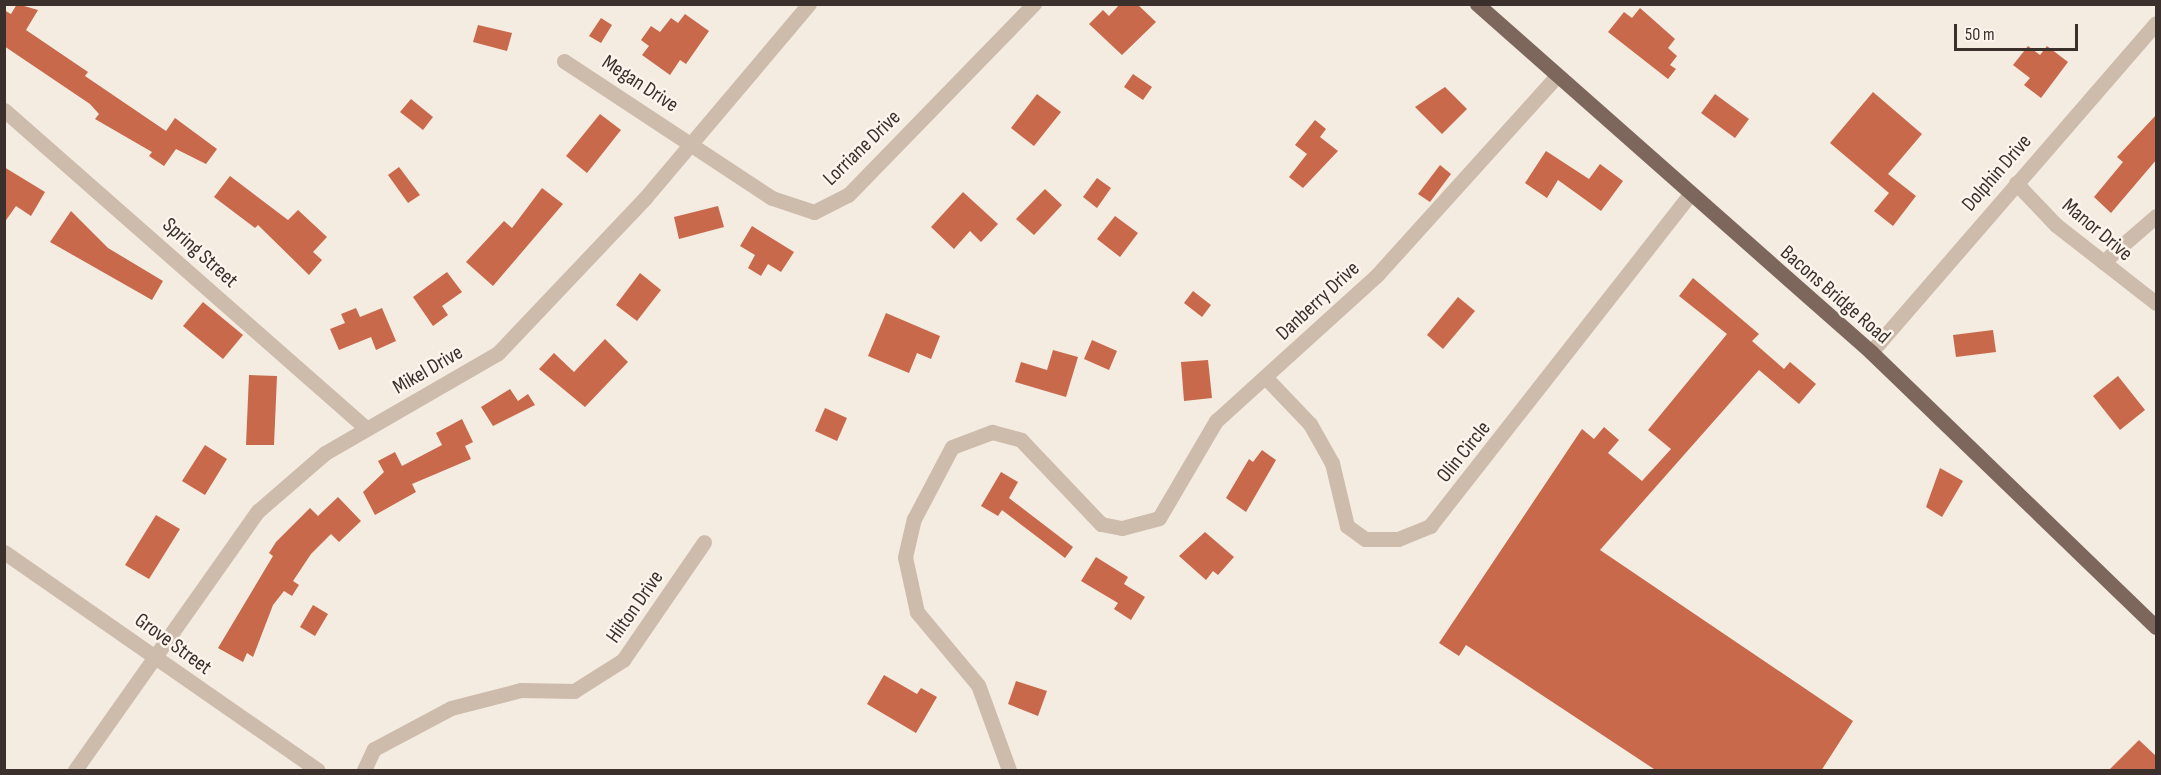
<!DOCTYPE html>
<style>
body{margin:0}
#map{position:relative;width:2161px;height:775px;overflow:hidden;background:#f4ebe1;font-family:"Sofia Sans Condensed",sans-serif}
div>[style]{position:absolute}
.building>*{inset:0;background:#c8694b}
.minor>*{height:15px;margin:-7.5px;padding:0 7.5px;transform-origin:7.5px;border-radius:7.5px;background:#cdbbac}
.major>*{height:15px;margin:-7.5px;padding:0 7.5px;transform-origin:7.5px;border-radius:7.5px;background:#7d675c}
span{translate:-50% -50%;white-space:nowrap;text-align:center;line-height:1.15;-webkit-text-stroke:5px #fbf5ee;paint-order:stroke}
.street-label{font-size:21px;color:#3b302b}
.frame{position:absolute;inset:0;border:6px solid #3b302b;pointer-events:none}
.scale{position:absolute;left:1954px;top:24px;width:124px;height:27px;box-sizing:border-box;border:3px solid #3b302b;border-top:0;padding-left:8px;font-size:18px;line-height:21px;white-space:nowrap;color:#3b302b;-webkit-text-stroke:4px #fbf5ee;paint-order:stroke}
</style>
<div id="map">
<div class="building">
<div style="clip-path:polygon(17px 4px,38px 10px,26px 30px,88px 72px,85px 76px,166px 131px,175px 118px,217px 149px,206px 164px,176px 149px,164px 166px,149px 156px,152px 152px,95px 119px,99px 114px,90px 104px,4px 46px,4px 10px,11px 14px)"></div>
<div style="clip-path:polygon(1120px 4px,1137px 4px,1156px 22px,1122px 55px,1089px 24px,1103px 10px,1109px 16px)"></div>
<div style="clip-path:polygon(1640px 8px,1675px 39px,1668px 48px,1677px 56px,1670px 65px,1676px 69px,1668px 79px,1608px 32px,1624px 12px,1632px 18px)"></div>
<div style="clip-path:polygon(685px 14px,709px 31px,686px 64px,680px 60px,670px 75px,642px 55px,649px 46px,641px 40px,651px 26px,660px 32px,671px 18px,678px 23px)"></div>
<div style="clip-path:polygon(601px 18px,612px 25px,601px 43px,589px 36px)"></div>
<div style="clip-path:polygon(478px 25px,512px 33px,507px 51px,473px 42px)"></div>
<div style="clip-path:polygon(2028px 46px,2040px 55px,2047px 46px,2068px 62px,2041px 98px,2024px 85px,2030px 78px,2013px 65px)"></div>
<div style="clip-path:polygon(1133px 74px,1152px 87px,1143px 100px,1124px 87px)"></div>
<div style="clip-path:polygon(1445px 87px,1467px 109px,1442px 134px,1415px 107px)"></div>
<div style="clip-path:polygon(1873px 92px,1922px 134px,1888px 174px,1916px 196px,1893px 226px,1874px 211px,1889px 193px,1830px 143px)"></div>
<div style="clip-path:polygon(1037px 94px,1061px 112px,1034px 146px,1011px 128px)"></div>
<div style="clip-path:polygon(1715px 94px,1749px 119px,1735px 138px,1701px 113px)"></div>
<div style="clip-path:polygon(411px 99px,433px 117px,423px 130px,400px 112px)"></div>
<div style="clip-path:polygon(600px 114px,621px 130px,587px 173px,566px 156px)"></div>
<div style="clip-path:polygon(2157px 114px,2157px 159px,2111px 213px,2094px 197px,2123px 162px,2117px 157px)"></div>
<div style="clip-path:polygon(1315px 120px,1326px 129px,1320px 137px,1338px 151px,1303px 188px,1289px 177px,1307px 154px,1295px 145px)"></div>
<div style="clip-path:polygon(1546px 151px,1589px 179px,1600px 164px,1623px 181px,1601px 211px,1558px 180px,1547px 198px,1525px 183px)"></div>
<div style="clip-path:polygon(1440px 165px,1451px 174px,1430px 202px,1418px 194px)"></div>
<div style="clip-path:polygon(4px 167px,45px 192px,31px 216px,16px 206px,4px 223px)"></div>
<div style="clip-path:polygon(399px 167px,420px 195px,408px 203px,388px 175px)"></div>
<div style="clip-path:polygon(230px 176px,288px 220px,298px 210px,327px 237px,313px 252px,322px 260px,309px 275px,258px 225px,255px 228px,214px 197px)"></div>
<div style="clip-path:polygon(1097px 178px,1111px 188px,1097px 208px,1083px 197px)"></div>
<div style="clip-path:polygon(542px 188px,563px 204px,493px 286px,466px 262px,504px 221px,512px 228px)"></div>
<div style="clip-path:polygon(1045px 189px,1062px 205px,1034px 235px,1016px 219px)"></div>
<div style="clip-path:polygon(963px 192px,998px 224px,981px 242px,970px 231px,954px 249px,931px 227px)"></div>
<div style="clip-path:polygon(718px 206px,724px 227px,679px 239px,674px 217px)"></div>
<div style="clip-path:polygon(71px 211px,108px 248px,163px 281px,152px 300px,50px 242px)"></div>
<div style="clip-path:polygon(1115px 216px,1138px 233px,1120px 257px,1097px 239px)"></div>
<div style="clip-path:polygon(752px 226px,794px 252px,781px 272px,768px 264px,761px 276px,748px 268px,755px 255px,740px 246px)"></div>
<div style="clip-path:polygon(447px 272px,462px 292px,442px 306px,448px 315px,433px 326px,413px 297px)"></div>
<div style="clip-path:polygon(640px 273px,661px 290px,637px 321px,616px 305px)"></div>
<div style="clip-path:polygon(1693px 278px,1759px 334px,1752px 341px,1784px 369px,1790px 362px,1816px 384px,1799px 404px,1759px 370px,1600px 550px,1853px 721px,1821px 771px,1657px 771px,1466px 645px,1459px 656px,1439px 643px,1582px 429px,1594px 439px,1604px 427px,1619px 440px,1608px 453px,1642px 481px,1671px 449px,1648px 430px,1727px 334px,1679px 296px)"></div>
<div style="clip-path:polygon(1193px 291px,1211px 305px,1202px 317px,1184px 303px)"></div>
<div style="clip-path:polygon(1458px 297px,1475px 311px,1443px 349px,1427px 335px)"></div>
<div style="clip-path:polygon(203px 302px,243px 335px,223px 359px,183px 326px)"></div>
<div style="clip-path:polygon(356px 308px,360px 317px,382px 308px,396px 341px,376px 350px,371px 337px,339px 350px,330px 329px,345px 323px,341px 314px)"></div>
<div style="clip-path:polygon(886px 313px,940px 336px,931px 359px,917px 353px,909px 373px,868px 356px)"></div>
<div style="clip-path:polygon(1993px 330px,1996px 352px,1956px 357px,1953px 335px)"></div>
<div style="clip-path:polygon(605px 339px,628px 362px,585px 407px,539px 369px,554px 353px,574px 372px)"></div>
<div style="clip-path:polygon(1092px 340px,1117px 351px,1109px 370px,1084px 359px)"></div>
<div style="clip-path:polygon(1053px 350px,1078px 357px,1066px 397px,1015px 382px,1021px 362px,1047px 370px)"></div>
<div style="clip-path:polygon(1208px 360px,1212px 398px,1184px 401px,1181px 362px)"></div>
<div style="clip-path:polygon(249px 375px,277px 376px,274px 445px,246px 445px)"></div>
<div style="clip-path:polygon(2118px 376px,2145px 410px,2120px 430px,2093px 396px)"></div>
<div style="clip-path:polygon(510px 389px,518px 401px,528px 394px,535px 405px,493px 426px,481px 407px)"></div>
<div style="clip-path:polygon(825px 408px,847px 418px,837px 441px,815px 431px)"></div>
<div style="clip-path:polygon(462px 419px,473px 442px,465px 446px,471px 459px,412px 484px,416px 492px,375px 515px,363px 492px,384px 472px,378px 461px,395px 452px,402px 466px,442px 445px,436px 433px)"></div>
<div style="clip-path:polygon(205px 445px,227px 459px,205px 495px,182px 481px)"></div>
<div style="clip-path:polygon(1262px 450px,1276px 460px,1246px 512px,1226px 498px,1249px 459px,1253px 462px)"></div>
<div style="clip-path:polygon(1940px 468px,1963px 481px,1942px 517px,1926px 507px)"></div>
<div style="clip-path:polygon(1001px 472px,1018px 482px,1009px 498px,1073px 547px,1065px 558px,1002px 510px,998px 516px,981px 506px)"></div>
<div style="clip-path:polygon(338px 497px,361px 521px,339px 542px,331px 534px,311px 554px,293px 581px,299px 585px,292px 596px,284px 591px,273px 605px,253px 657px,247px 653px,243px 662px,218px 648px,273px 556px,269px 553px,276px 542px,310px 508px,318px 516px)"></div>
<div style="clip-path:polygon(156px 515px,180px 529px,149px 579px,125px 565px)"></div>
<div style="clip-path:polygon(1205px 532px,1234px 557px,1218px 575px,1213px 571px,1206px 580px,1179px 556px)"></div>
<div style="clip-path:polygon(1096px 557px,1128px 577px,1124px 584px,1145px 597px,1131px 620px,1114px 609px,1118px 603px,1081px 581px)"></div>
<div style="clip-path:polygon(313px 605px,328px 614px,315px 636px,300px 627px)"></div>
<div style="clip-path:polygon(884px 675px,917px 694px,921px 688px,937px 697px,916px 733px,867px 704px)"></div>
<div style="clip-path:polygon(1016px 681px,1047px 691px,1038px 716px,1008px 704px)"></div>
<div style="clip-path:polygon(2139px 740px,2157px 757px,2157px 771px,2108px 771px)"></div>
</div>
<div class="minor">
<div style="left:564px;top:61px;width:249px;rotate:33.4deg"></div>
<div style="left:772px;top:198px;width:44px;rotate:18.4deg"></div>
<div style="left:814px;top:212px;width:38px;rotate:-27deg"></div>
<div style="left:848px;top:195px;width:267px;rotate:-45.8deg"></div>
<div style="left:4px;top:110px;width:483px;rotate:41.3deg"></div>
<div style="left:2016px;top:183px;width:58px;rotate:46.4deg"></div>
<div style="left:2056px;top:225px;width:127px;rotate:38deg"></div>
<div style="left:2103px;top:262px;width:70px;rotate:-41deg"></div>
<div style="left:1871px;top:352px;width:435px;rotate:-49.1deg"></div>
<div style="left:1267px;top:379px;width:62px;rotate:46.3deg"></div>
<div style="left:1310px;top:424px;width:45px;rotate:60.6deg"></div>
<div style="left:1332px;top:463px;width:65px;rotate:76.6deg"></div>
<div style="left:1347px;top:526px;width:22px;rotate:36deg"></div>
<div style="left:1365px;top:539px;width:33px"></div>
<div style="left:1398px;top:539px;width:35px;rotate:-22deg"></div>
<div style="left:1430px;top:526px;width:420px;rotate:-51.9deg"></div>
<div style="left:4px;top:552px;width:382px;rotate:34.8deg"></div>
<div style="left:75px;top:770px;width:317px;rotate:-54.8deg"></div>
<div style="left:258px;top:511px;width:89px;rotate:-40.9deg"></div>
<div style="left:325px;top:453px;width:200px;rotate:-30deg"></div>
<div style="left:498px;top:353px;width:214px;rotate:-46.5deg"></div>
<div style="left:645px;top:198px;width:254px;rotate:-49.8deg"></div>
<div style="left:364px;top:770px;width:23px;rotate:-65deg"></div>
<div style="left:374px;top:749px;width:87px;rotate:-28deg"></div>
<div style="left:451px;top:708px;width:72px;rotate:-14.4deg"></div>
<div style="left:521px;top:690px;width:53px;rotate:1.1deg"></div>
<div style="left:574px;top:691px;width:58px;rotate:-32.3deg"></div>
<div style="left:623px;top:660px;width:143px;rotate:-55.5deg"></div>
<div style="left:1009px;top:770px;width:90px;rotate:-110deg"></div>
<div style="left:978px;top:685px;width:95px;rotate:-129.9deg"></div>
<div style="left:917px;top:612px;width:56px;rotate:-102.3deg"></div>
<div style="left:905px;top:557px;width:39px;rotate:-77deg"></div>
<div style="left:914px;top:519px;width:81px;rotate:-62.2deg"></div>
<div style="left:952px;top:447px;width:43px;rotate:-20.6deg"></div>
<div style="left:992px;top:432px;width:30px;rotate:15deg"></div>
<div style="left:1021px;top:440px;width:116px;rotate:46.4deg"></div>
<div style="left:1101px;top:524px;width:21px;rotate:11deg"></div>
<div style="left:1122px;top:528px;width:38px;rotate:-15deg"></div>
<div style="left:1159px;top:518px;width:113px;rotate:-59.6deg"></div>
<div style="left:1216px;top:421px;width:217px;rotate:-42.2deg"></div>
<div style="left:1377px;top:275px;width:268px;rotate:-47.9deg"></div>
</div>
<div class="major">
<div style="left:1477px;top:4px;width:526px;rotate:41.45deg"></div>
<div style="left:1871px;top:352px;width:396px;rotate:44deg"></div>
</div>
<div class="street-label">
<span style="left:640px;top:84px;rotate:33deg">Megan Drive</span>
<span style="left:862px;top:148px;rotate:-44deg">Lorriane Drive</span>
<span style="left:1997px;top:173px;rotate:-49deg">Dolphin Drive</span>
<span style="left:2097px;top:230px;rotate:40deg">Manor Drive</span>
<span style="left:200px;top:253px;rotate:42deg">Spring Street</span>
<span style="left:1835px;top:295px;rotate:41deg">Bacons Bridge Road</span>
<span style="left:1318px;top:301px;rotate:-43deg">Danberry Drive</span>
<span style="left:428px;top:370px;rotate:-30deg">Mikel Drive</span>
<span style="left:1464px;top:452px;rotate:-51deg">Olin Circle</span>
<span style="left:635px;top:607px;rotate:-55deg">Hilton Drive</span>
<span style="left:173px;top:644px;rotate:36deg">Grove Street</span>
</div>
<div class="frame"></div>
<div class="scale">50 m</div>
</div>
